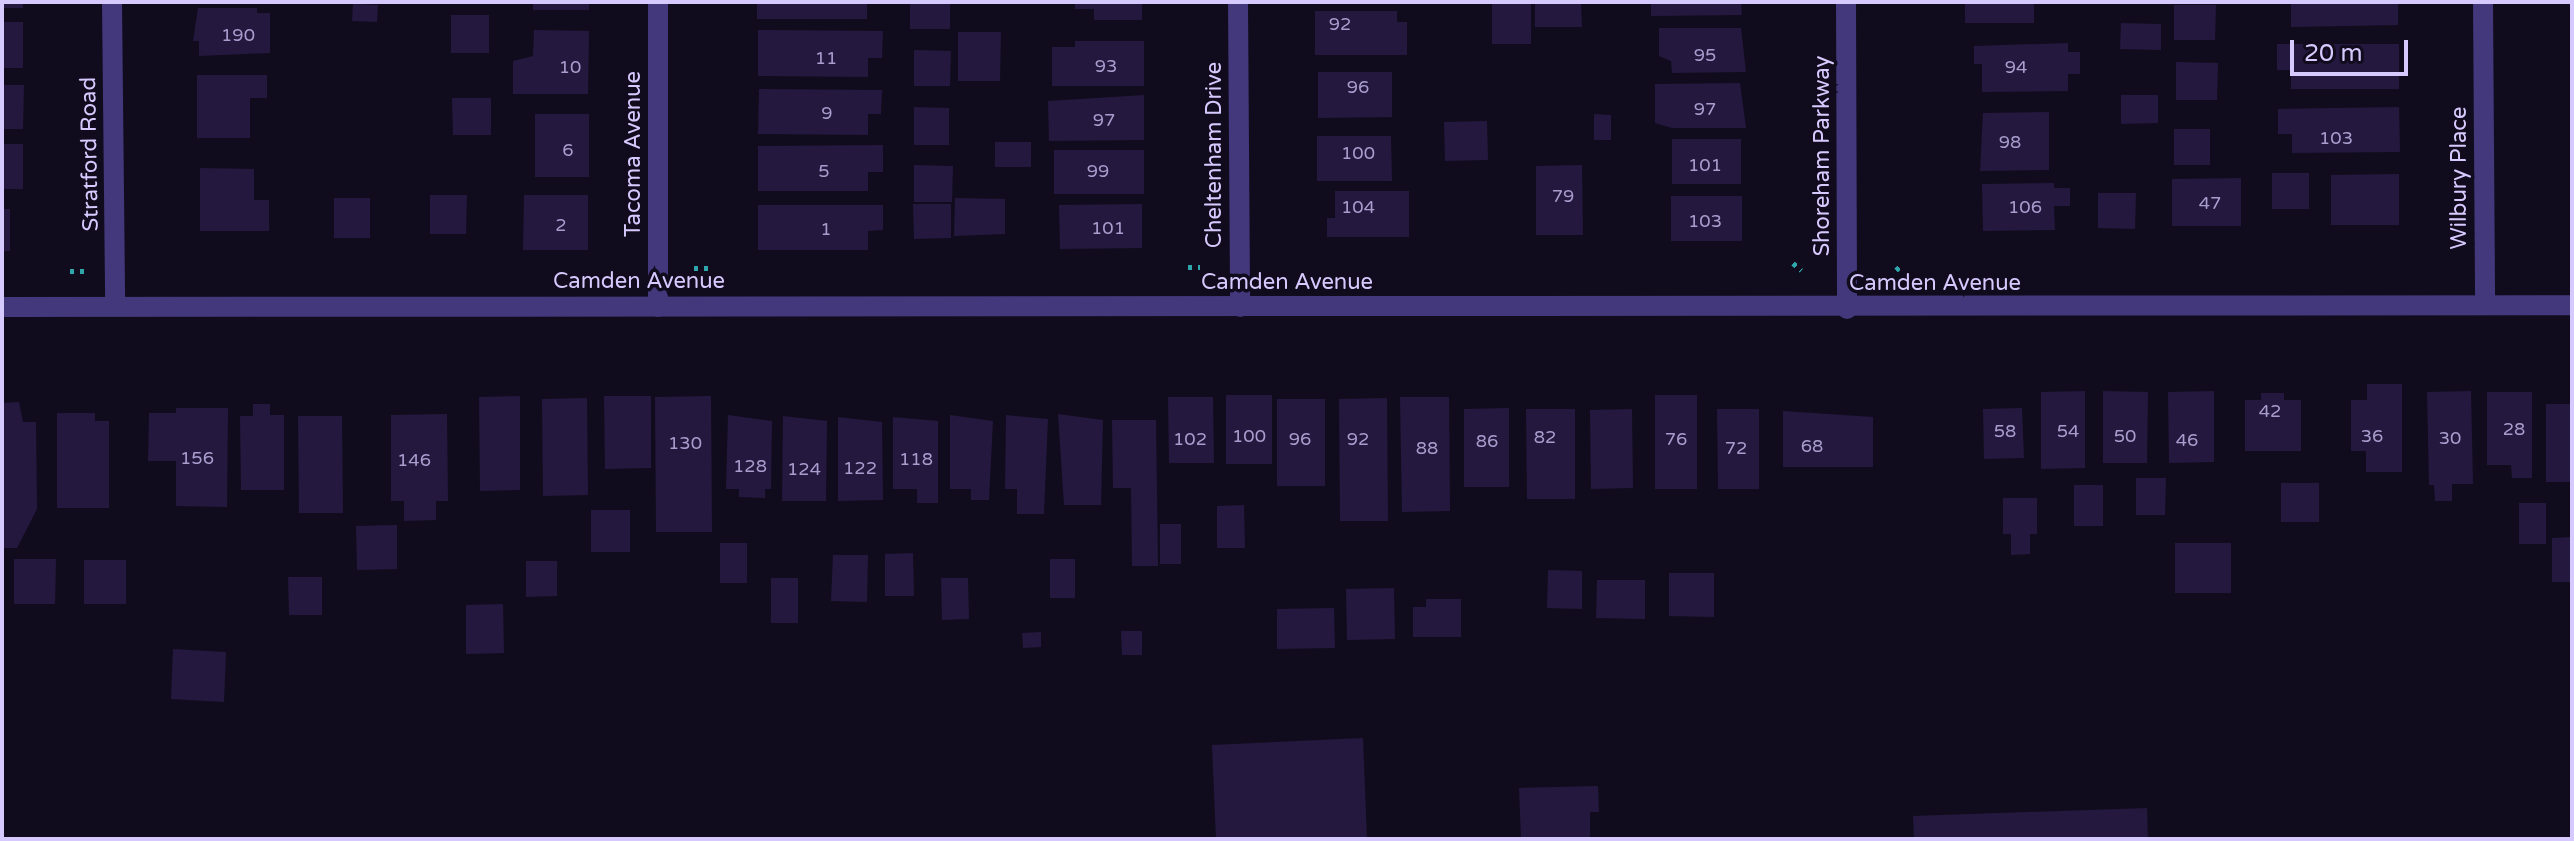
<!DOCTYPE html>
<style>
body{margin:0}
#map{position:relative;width:2574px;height:841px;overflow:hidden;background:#110c1d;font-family:"Varela Round",sans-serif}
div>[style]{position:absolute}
.building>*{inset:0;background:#24183e}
.path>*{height:5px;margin-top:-2.5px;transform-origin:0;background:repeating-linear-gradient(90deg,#2fa6ac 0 4px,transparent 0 10px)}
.minor>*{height:20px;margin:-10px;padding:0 10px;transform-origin:10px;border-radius:10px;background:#42387b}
span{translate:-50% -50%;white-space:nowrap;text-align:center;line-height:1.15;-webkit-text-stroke:7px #110c1d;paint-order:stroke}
.number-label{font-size:18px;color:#a99dce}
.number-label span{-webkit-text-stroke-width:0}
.street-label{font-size:22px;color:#d5c9fe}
.frame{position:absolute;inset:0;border:4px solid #d5c9fe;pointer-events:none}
.scale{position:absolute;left:2290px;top:40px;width:118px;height:36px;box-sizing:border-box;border:4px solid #d5c9fe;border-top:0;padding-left:10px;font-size:24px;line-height:28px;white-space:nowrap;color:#d5c9fe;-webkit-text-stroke:6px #110c1d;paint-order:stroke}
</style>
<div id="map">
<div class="building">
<div style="clip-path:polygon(2px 2px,23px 2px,23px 8px,2px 8px)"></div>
<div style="clip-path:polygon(533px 2px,589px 2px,589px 10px,533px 10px)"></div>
<div style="clip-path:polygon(757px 2px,867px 2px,867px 19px,757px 19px)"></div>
<div style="clip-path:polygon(910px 2px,950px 2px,950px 29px,910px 29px)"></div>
<div style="clip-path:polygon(1075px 2px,1142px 2px,1142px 20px,1094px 20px,1094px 9px,1075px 9px)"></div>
<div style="clip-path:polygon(1492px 2px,1531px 2px,1531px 44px,1492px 44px)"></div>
<div style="clip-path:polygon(1535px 2px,1581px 2px,1582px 27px,1535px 27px)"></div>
<div style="clip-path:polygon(1651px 2px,1741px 2px,1742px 15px,1651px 16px)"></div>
<div style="clip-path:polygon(1965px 2px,2034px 2px,2034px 23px,1965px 23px)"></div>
<div style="clip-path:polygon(2291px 2px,2398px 2px,2398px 25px,2291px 27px)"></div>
<div style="clip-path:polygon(353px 4px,378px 5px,377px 22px,352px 21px)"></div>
<div style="clip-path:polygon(2174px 5px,2216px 5px,2215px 40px,2174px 40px)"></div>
<div style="clip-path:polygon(198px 8px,257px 8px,257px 13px,270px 13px,270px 53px,199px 56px,199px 41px,193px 41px)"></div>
<div style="clip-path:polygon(1315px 11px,1397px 11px,1397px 22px,1407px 22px,1407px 55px,1315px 55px)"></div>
<div style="clip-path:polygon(451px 15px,489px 15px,489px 53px,451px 53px)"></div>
<div style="clip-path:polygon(2px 22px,23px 22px,23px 68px,2px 68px)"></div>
<div style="clip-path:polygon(2121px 23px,2161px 24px,2161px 50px,2120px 49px)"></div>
<div style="clip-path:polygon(1659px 28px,1741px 28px,1746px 72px,1672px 73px,1671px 61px,1659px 56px)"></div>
<div style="clip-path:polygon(534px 30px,589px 31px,588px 94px,513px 94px,513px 61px,533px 56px)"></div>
<div style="clip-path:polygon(758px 30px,883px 31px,882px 58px,868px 58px,868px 77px,758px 76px)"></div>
<div style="clip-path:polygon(958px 32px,1001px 32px,1000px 81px,958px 81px)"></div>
<div style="clip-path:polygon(1075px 41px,1144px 41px,1144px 86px,1052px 86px,1052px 47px,1075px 47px)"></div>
<div style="clip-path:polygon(2068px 43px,2068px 52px,2080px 52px,2080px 74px,2068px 74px,2068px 91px,1982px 92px,1982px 64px,1974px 64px,1974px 46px)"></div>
<div style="clip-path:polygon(2277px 44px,2399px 44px,2399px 89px,2291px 89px,2291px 70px,2277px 70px)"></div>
<div style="clip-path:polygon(914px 50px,951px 51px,950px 86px,914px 86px)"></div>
<div style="clip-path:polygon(2176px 62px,2218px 63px,2217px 100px,2176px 100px)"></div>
<div style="clip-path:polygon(1318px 72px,1392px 72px,1392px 117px,1318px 118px)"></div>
<div style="clip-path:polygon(197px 75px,267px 75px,267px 98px,250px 98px,250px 138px,197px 138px)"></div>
<div style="clip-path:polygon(1740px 83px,1746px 128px,1672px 128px,1655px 123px,1655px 84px)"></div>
<div style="clip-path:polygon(2px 85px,24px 85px,23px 129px,2px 129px)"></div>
<div style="clip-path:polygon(759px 89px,882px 90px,881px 114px,868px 114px,868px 135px,758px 134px)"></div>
<div style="clip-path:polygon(1144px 95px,1144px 140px,1049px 141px,1048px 101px)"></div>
<div style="clip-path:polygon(2121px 95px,2158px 95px,2158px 123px,2121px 124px)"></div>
<div style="clip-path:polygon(452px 98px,491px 98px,491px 135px,453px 135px)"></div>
<div style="clip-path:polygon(914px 107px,949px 108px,949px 145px,914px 145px)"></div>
<div style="clip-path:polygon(2399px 107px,2400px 152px,2292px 153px,2292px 134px,2278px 134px,2278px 109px)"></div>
<div style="clip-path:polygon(2049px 112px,2049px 170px,1980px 171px,1983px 113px)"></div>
<div style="clip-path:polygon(535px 114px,589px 114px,589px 177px,535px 177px)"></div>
<div style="clip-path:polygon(1594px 114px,1611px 115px,1611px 140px,1594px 140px)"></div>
<div style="clip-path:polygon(1487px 121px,1488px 160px,1445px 161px,1444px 122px)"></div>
<div style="clip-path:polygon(2174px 129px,2210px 129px,2210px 165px,2174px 165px)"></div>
<div style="clip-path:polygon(1317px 136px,1391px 136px,1392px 181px,1317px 181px)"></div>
<div style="clip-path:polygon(1672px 139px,1741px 139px,1741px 184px,1672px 184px)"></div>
<div style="clip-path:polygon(995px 142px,1031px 142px,1031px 167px,995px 167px)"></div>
<div style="clip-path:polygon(2px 144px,23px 144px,23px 189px,2px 189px)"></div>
<div style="clip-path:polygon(883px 145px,883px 172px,868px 172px,868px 191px,758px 191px,758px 146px)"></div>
<div style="clip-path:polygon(1054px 150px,1144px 150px,1144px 194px,1054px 194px)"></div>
<div style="clip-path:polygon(914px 165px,953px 166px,952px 202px,914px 202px)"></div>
<div style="clip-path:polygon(1582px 165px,1583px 235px,1536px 235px,1536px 166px)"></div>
<div style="clip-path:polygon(200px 168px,254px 169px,254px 200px,269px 200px,269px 231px,200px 231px)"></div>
<div style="clip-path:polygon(2272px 173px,2309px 173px,2309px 209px,2272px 209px)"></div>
<div style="clip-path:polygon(2399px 174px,2399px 225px,2331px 225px,2331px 175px)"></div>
<div style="clip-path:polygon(2241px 178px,2241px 226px,2172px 226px,2172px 179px)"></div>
<div style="clip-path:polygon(2054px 183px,2054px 188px,2070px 188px,2070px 206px,2054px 206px,2055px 230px,1983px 231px,1982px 184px)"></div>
<div style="clip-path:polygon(1335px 191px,1409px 191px,1409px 237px,1327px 237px,1327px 218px,1335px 218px)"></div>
<div style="clip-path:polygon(2098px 193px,2136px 193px,2135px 229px,2098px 228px)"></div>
<div style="clip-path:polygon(430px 195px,467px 195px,466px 234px,430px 234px)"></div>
<div style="clip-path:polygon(524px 195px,588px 195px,588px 250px,523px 250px)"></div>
<div style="clip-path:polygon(1671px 196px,1742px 196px,1742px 241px,1671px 241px)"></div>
<div style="clip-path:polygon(334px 198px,370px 198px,370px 238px,334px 238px)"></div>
<div style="clip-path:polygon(955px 198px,1005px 199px,1005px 234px,954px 236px)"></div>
<div style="clip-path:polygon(913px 204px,951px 204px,951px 238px,914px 239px)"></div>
<div style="clip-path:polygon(1142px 204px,1142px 248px,1060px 249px,1059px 205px)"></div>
<div style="clip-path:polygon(758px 205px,883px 205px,883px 230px,868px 231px,868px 250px,758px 250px)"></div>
<div style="clip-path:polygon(2px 209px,10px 209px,10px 251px,2px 251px)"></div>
<div style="clip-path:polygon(2367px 384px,2402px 384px,2402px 472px,2366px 472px,2366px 451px,2351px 451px,2351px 400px,2367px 400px)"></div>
<div style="clip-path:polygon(2085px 391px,2085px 468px,2041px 469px,2041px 392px)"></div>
<div style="clip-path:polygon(2103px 391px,2148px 392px,2147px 463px,2103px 463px)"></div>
<div style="clip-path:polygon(2214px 391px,2214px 462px,2169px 463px,2168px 392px)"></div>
<div style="clip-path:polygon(2471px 391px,2473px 484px,2452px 484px,2452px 501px,2435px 501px,2434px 485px,2429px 485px,2427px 392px)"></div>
<div style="clip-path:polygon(2487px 392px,2532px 392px,2532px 478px,2512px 478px,2511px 465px,2487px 465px)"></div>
<div style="clip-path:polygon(2261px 393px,2284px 393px,2284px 400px,2301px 400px,2301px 451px,2245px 451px,2245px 400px,2261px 400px)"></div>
<div style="clip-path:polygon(1226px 395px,1272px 395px,1272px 464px,1226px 464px)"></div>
<div style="clip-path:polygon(1655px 395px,1697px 395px,1697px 489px,1655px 489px)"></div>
<div style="clip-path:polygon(520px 396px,520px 490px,480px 491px,479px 397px)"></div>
<div style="clip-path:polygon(604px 396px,651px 396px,651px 468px,605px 469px)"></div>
<div style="clip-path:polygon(711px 396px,712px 532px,656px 532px,655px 397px)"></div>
<div style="clip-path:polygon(1168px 397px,1213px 397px,1214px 463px,1169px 463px)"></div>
<div style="clip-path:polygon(1400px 397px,1449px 397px,1450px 511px,1402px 512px)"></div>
<div style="clip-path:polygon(587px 398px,588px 495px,543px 496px,542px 399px)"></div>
<div style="clip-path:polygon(1387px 398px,1388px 521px,1340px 521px,1339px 399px)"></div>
<div style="clip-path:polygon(1277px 399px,1325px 399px,1325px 486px,1277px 486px)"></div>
<div style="clip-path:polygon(19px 402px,23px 422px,36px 422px,37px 509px,17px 548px,2px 548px,2px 403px)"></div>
<div style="clip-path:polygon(253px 404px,270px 404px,270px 415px,284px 415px,284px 490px,241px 490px,240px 416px,253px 416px)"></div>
<div style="clip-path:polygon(2546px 404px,2572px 404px,2572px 482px,2546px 482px)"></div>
<div style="clip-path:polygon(176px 408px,228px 408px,227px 507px,176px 506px,176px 461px,148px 461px,149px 413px,176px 413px)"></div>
<div style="clip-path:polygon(1509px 408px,1509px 487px,1464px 487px,1464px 409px)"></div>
<div style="clip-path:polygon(2022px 408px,2024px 458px,1984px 459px,1983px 409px)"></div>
<div style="clip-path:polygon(1526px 409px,1575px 409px,1575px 499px,1527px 499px)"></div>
<div style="clip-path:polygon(1632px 409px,1633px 488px,1591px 489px,1590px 410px)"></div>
<div style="clip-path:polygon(1717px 409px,1759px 409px,1759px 489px,1718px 489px)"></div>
<div style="clip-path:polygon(1783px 411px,1873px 417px,1873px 467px,1783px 467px)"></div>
<div style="clip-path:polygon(57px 413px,95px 413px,95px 421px,109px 421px,109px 508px,57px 508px)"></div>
<div style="clip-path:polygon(447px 414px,448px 501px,436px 501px,436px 520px,404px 521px,404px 501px,391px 501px,391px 415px)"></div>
<div style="clip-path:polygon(1058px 414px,1103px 420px,1101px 505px,1064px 505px)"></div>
<div style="clip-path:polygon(728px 415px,772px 421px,771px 489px,765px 489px,765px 498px,739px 497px,739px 489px,726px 489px)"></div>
<div style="clip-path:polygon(950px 415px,993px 421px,989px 500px,971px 500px,971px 489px,950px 489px)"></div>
<div style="clip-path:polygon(1006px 415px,1048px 419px,1044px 514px,1017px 514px,1017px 489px,1005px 489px)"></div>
<div style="clip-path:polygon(298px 416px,342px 416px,343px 513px,299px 513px)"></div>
<div style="clip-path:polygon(783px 416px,827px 421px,826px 501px,782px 501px)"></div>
<div style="clip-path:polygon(838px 417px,882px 422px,883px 500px,838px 501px)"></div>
<div style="clip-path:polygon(893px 417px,938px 421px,938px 503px,917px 503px,917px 489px,893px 489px)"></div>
<div style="clip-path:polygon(1112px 420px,1156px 420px,1158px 566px,1132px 566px,1131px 488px,1113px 488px)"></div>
<div style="clip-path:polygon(2136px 478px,2166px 478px,2165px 515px,2136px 515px)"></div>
<div style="clip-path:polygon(2281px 483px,2319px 483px,2319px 522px,2281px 522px)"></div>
<div style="clip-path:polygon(2074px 485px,2103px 485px,2103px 526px,2074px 526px)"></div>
<div style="clip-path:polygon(2003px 498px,2037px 498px,2037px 534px,2030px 534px,2030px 554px,2011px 555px,2011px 534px,2003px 534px)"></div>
<div style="clip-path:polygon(2519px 503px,2546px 503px,2546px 544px,2519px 544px)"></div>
<div style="clip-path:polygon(1244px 505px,1245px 548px,1217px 548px,1217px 506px)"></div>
<div style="clip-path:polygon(591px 510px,630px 510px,630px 552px,591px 552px)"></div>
<div style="clip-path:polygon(1160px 524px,1181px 524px,1181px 564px,1160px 564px)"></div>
<div style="clip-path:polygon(397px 525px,397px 569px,357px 570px,356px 526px)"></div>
<div style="clip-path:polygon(2572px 537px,2572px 582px,2552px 582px,2552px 538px)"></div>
<div style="clip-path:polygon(720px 543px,747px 543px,747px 583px,720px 583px)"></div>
<div style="clip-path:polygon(2175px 543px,2231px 543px,2231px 593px,2175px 593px)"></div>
<div style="clip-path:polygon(913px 553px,914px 596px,885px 596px,885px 554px)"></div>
<div style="clip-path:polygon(833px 555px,868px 555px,867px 602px,831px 601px)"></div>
<div style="clip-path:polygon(14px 559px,56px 559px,55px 604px,14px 604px)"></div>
<div style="clip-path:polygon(1050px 559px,1075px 559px,1075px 598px,1050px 598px)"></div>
<div style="clip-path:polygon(84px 560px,126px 560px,126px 604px,84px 604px)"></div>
<div style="clip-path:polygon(526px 561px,557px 561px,557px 596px,526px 597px)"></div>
<div style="clip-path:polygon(1548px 570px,1582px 571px,1582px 609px,1547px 608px)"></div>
<div style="clip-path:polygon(1669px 573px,1714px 573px,1714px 617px,1669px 616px)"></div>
<div style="clip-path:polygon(288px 577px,322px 577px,322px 615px,289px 615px)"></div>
<div style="clip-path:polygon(771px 578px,798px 578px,798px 623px,771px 623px)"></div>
<div style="clip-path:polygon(941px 578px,968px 578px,969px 619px,942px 620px)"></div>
<div style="clip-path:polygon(1597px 580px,1645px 580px,1645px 619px,1596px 618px)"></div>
<div style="clip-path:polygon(1394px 588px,1395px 639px,1347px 640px,1346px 589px)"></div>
<div style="clip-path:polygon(1426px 599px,1461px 599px,1461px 637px,1413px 637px,1413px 607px,1426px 607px)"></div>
<div style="clip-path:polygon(503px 604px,504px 653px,466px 654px,466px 605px)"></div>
<div style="clip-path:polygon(1334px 608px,1335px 648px,1277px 649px,1277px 609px)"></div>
<div style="clip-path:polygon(1121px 631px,1142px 631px,1142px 655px,1122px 655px)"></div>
<div style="clip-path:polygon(1041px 632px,1041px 647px,1023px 648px,1022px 633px)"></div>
<div style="clip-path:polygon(173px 649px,226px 652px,224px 702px,171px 699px)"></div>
<div style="clip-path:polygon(1363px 738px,1367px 839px,1216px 839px,1212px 745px)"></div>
<div style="clip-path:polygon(1598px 786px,1599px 812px,1590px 812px,1590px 839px,1521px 839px,1519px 788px)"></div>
<div style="clip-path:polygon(2147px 808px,2148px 839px,1914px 839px,1913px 816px)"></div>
</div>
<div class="path">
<div style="left:1793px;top:263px;width:11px;rotate:41deg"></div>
<div style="left:1188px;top:267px;width:12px"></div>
<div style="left:694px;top:268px;width:14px"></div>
<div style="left:1896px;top:270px;width:9px;rotate:-41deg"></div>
<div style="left:70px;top:271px;width:14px"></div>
</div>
<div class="minor">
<div style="left:112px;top:2px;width:304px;rotate:89.4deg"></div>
<div style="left:658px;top:2px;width:305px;rotate:90deg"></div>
<div style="left:1238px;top:2px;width:305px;rotate:89.6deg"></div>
<div style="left:1846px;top:2px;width:307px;rotate:89.8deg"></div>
<div style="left:2483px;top:2px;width:303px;rotate:89.6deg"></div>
<div style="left:2px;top:307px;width:2570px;rotate:-0.04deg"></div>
</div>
<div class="number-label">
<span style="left:1340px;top:24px">92</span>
<span style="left:238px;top:35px">190</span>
<span style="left:1705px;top:55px">95</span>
<span style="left:826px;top:58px">11</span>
<span style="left:1106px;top:66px">93</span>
<span style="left:570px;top:67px">10</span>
<span style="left:2016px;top:67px">94</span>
<span style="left:1358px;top:87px">96</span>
<span style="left:1705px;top:109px">97</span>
<span style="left:827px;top:113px">9</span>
<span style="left:1104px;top:120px">97</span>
<span style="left:2336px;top:138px">103</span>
<span style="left:2010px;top:142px">98</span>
<span style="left:568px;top:150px">6</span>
<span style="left:1358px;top:153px">100</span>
<span style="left:1705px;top:165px">101</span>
<span style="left:824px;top:171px">5</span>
<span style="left:1098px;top:171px">99</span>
<span style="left:1563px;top:196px">79</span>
<span style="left:2210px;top:203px">47</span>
<span style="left:1358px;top:207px">104</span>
<span style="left:2025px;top:207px">106</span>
<span style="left:1705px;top:221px">103</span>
<span style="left:561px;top:225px">2</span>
<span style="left:1108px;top:228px">101</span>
<span style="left:826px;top:229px">1</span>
<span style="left:2270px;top:411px">42</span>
<span style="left:2514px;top:429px">28</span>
<span style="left:2005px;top:431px">58</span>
<span style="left:2068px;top:431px">54</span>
<span style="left:1249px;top:436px">100</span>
<span style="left:2125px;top:436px">50</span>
<span style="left:2372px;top:436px">36</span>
<span style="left:1545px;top:437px">82</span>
<span style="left:2450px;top:438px">30</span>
<span style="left:1190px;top:439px">102</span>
<span style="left:1300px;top:439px">96</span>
<span style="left:1358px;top:439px">92</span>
<span style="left:1676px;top:439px">76</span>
<span style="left:2187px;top:440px">46</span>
<span style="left:1487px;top:441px">86</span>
<span style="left:685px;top:443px">130</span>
<span style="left:1812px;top:446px">68</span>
<span style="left:1427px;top:448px">88</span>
<span style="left:1736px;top:448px">72</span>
<span style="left:197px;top:458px">156</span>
<span style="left:916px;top:459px">118</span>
<span style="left:414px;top:460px">146</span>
<span style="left:750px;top:466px">128</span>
<span style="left:860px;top:468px">122</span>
<span style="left:804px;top:469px">124</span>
</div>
<div class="street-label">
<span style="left:90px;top:154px;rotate:-91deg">Stratford Road</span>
<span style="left:634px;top:154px;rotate:-90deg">Tacoma Avenue</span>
<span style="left:1215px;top:155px;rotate:-90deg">Cheltenham Drive</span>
<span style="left:1823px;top:156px;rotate:-90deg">Shoreham Parkway</span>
<span style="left:2460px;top:178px;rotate:-90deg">Wilbury Place</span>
<span style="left:639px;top:282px">Camden Avenue</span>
<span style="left:1287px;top:283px">Camden Avenue</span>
<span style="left:1935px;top:284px">Camden Avenue</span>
</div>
<div class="frame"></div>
<div class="scale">20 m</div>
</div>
